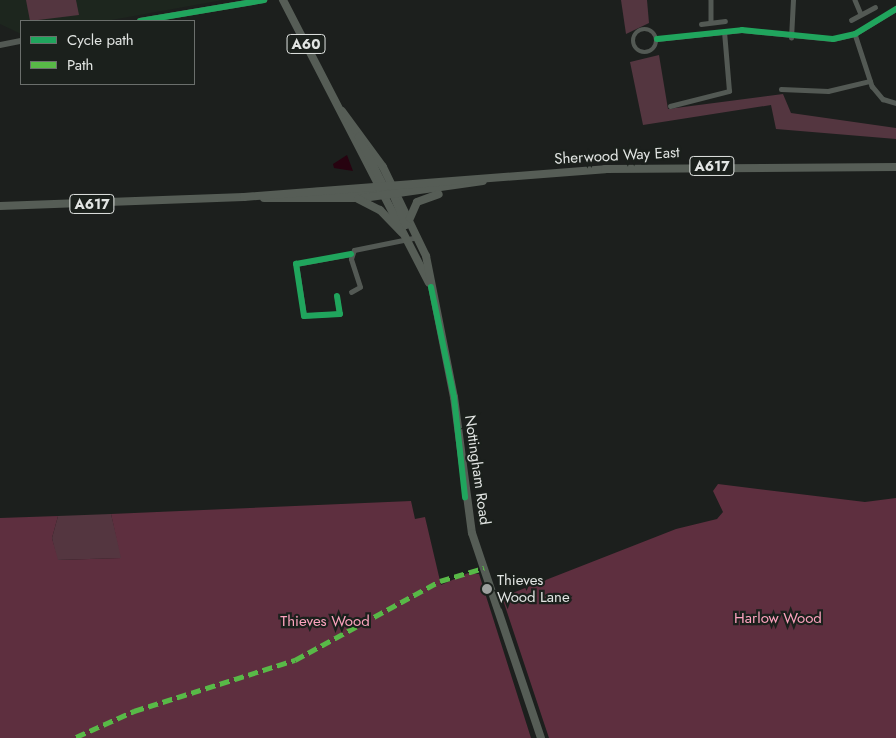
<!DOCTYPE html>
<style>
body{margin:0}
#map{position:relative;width:896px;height:738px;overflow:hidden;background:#1c1f1d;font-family:Jost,sans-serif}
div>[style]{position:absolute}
.built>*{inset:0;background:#1d261e}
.green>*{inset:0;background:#543640}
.forest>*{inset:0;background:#5e2f3f}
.water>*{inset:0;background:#270310}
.minor>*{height:4.5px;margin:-2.25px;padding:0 2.25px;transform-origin:2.25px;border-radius:2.25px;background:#535954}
.minor>.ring{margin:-2.25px;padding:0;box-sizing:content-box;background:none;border:4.5px solid #535954;border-radius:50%}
.tertiary>*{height:5.5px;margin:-2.75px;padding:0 2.75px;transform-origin:2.75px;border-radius:2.75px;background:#535954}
.trunk>*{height:8px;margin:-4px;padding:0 4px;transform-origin:4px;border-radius:4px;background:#565d56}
.quiet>*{height:5px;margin-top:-2.5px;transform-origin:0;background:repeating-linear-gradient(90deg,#58b947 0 10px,transparent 0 15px)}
.cycleway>*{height:6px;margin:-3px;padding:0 3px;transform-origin:3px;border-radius:3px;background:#20a55d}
.dots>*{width:14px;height:14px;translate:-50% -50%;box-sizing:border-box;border:2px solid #1b201c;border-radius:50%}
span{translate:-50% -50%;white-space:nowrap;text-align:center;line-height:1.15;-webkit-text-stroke:4.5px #1b201c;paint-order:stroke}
.shield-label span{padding:1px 4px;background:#1b201c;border:1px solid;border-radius:4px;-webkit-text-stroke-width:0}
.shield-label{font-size:14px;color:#e2e5e3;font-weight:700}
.street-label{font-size:15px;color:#e2e5e3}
.poi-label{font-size:15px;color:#e2e5e3}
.left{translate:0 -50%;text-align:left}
.park-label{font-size:15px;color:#fca3be}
.legend{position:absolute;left:20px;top:20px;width:175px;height:65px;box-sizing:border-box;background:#1b201c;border:1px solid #6b6f6c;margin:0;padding:6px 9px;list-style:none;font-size:15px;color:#e2e5e3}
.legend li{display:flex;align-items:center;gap:10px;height:25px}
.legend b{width:25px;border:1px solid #6b6f6c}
</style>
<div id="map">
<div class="built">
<div style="clip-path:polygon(0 0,223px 0,106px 21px,21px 21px,21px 34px,0 24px)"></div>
</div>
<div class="green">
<div style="clip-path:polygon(26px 0,76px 0,79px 15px,30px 21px)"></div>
<div style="clip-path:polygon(621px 0,647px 0,649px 23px,626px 34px)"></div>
<div style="clip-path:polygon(659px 55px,668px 109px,783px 94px,791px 113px,896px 128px,896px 139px,776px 129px,771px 105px,643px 125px,630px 62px)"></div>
<div style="clip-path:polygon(111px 514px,122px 558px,57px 560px,52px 538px,58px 516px)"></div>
</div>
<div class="forest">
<div style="clip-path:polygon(718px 484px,865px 502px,896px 498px,896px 738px,549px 738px,502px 597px,676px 529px,717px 519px,723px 512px,713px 491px)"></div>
<div style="clip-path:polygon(411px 501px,415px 519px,425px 517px,441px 585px,468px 573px,479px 574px,531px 738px,0 738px,0 518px,58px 516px,52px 538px,58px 560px,121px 558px,111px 514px)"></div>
</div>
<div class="water">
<div style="clip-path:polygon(347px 155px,353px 171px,334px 168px,333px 164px)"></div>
</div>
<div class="minor">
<div style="left:711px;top:0;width:22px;rotate:90deg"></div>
<div style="left:855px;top:0;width:15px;rotate:67deg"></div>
<div style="left:851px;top:20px;width:27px;rotate:-28deg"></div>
<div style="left:701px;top:24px;width:24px;rotate:-7deg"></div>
<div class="ring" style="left:633px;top:29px;width:19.5px;height:19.5px"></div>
<div style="left:855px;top:34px;width:55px;rotate:71.9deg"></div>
<div style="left:872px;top:86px;width:17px;rotate:50deg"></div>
<div style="left:883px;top:99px;width:14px;rotate:17deg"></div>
<div style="left:791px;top:38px;width:38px;rotate:-87deg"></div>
<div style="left:657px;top:39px;width:85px;rotate:-6deg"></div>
<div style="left:742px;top:30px;width:91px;rotate:5.6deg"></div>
<div style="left:833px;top:39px;width:23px;rotate:-13deg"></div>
<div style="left:855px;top:34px;width:48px;rotate:-31.4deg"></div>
<div style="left:781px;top:89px;width:47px;rotate:2.4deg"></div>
<div style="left:828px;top:91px;width:43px;rotate:-13.4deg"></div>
<div style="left:670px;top:106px;width:61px;rotate:-14.3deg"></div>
<div style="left:729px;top:91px;width:59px;rotate:-94.8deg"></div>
<div style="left:351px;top:292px;width:10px;rotate:-29deg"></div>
<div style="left:360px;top:287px;width:29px;rotate:-108deg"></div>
<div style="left:351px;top:259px;width:9px;rotate:-72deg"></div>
<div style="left:354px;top:250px;width:65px;rotate:-11.5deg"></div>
<div style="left:337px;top:296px;width:18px;rotate:81deg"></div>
<div style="left:340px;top:314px;width:36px;rotate:177deg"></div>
<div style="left:304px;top:316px;width:53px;rotate:-98.7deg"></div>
<div style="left:296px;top:264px;width:56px;rotate:-10.3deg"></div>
</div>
<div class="tertiary">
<div style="left:140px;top:21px;width:126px;rotate:-9.6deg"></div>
<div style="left:0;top:45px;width:21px;rotate:-11deg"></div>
</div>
<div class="trunk">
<div style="left:283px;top:0;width:318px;rotate:62.7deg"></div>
<div style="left:342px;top:111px;width:69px;rotate:53.8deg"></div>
<div style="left:383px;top:167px;width:99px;rotate:64.2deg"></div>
<div style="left:426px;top:256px;width:144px;rotate:78.8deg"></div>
<div style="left:454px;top:397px;width:137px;rotate:82.5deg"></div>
<div style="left:472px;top:533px;width:216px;rotate:71.4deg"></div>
<div style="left:359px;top:137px;width:56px;rotate:63.4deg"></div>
<div style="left:392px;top:188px;width:46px;rotate:-2.5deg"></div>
<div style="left:312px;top:192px;width:73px;rotate:-1.6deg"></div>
<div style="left:392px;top:192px;width:36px;rotate:67deg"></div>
<div style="left:264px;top:198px;width:99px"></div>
<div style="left:363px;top:198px;width:121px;rotate:-8.1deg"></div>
<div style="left:358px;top:199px;width:25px;rotate:27deg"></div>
<div style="left:380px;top:210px;width:32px;rotate:46deg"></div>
<div style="left:0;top:206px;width:244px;rotate:-2.1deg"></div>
<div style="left:244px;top:197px;width:362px;rotate:-4.4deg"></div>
<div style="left:605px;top:169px;width:291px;rotate:-0.4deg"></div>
<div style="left:410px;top:218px;width:17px;rotate:-66deg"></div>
<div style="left:417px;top:202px;width:23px;rotate:-20deg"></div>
</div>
<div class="quiet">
<div style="left:76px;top:737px;width:64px;rotate:-24.1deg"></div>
<div style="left:134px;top:711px;width:169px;rotate:-17.6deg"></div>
<div style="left:295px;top:660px;width:165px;rotate:-28.6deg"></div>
<div style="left:440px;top:581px;width:46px;rotate:-16.5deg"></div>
</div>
<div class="cycleway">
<div style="left:140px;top:21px;width:126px;rotate:-9.6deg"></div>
<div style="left:657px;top:39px;width:85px;rotate:-6deg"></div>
<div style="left:742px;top:30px;width:91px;rotate:5.6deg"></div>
<div style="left:833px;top:39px;width:23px;rotate:-13deg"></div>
<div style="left:855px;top:34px;width:48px;rotate:-31.4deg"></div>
<div style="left:431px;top:287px;width:112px;rotate:78.2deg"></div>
<div style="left:454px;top:397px;width:101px;rotate:83.7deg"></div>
<div style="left:337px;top:296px;width:18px;rotate:81deg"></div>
<div style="left:340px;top:314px;width:36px;rotate:177deg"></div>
<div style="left:304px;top:316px;width:53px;rotate:-98.7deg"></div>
<div style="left:296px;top:264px;width:56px;rotate:-10.3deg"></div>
</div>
<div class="dots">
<div style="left:487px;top:589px;background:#9da09e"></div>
</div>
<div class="shield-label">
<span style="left:306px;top:44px">A60</span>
<span style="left:712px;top:166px">A617</span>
<span style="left:92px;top:204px">A617</span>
</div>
<div class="street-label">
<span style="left:617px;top:156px;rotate:-3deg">Sherwood Way East</span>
<span style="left:477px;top:470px;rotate:82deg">Nottingham Road</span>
</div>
<div class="poi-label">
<span class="left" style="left:497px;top:589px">Thieves<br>Wood Lane</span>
</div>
<div class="park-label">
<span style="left:778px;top:619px">Harlow Wood</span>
<span style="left:325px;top:622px">Thieves Wood</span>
</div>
<ul class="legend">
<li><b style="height:6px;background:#20a55d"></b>Cycle path</li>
<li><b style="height:6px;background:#58b947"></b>Path</li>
</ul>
</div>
